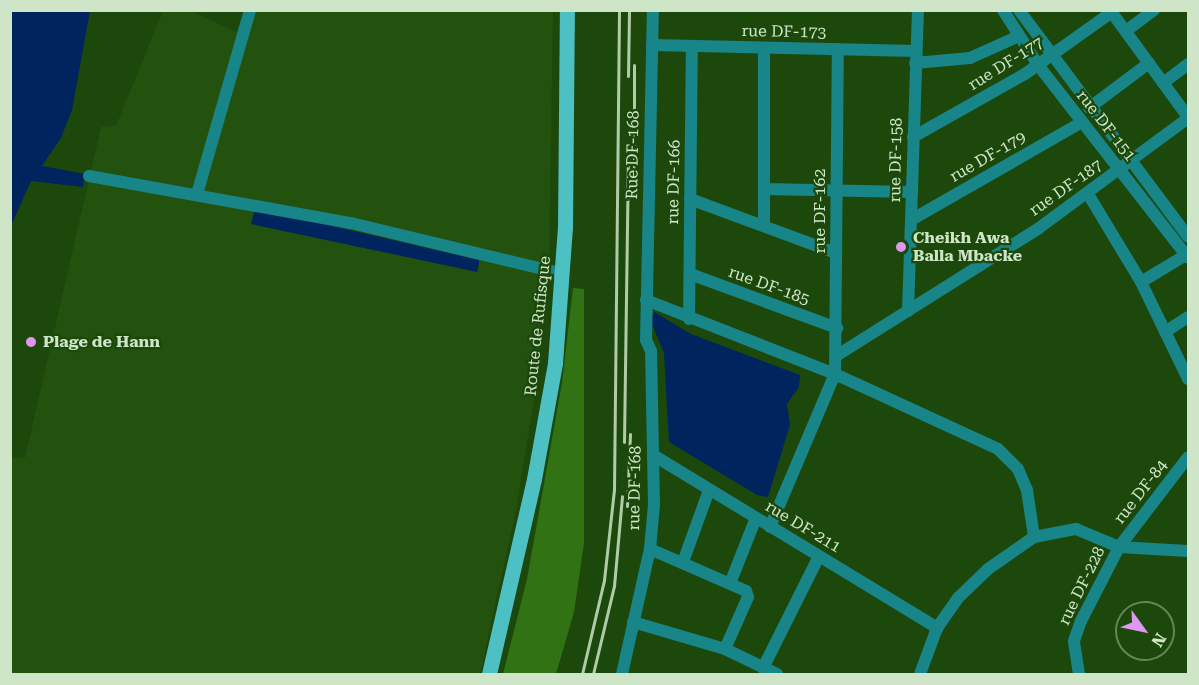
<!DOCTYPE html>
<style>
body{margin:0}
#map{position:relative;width:1199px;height:685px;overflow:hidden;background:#1d480c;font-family:"Roboto Serif",serif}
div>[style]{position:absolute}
.built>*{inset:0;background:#22520e}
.green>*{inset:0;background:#317215}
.water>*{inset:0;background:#00245e}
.minor>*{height:12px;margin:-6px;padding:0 6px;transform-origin:6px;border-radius:6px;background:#188588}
.major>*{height:15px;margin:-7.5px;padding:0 7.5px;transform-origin:7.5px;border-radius:7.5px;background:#4dc0c4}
.rail>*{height:3px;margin:-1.5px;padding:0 1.5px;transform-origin:1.5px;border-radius:1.5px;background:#b0cba8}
.dots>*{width:16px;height:16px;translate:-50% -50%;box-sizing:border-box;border:3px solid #1d480c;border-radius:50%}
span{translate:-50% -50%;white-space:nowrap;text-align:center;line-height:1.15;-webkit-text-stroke:4.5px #1d480c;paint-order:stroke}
.street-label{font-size:16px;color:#cee6c7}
.poi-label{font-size:16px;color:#cee6c7;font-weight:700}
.left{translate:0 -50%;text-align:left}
.frame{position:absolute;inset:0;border:12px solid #cee6c7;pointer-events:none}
.north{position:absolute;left:1115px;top:601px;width:60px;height:60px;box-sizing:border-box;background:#1d480c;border:2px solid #648757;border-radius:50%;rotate:123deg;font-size:16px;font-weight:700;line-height:24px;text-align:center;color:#cee6c7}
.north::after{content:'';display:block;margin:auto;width:21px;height:27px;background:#de98f2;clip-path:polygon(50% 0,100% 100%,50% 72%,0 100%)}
</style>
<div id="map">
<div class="built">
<div style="clip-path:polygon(163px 11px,191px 11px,236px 32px,247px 11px,553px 11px,549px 269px,538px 375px,516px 510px,480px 674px,11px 674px,10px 457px,25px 458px,101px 127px,116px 126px)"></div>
</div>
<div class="green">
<div style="clip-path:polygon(573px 288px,584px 289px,584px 543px,574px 612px,556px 674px,503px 674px,527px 579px,562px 383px)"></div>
</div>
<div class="water">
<div style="clip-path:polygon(11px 11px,90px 11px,72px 110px,61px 138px,42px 166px,85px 174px,83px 187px,31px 181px,11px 226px)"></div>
<div style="clip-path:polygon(255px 208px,479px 260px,479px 264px,477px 272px,251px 224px)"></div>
<div style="clip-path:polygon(654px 312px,691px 334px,800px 375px,799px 387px,787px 404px,790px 425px,768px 497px,757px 495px,669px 442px,664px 353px,651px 322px)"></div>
</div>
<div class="minor">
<div style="left:1003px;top:10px;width:65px;rotate:57.5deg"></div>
<div style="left:1038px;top:65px;width:244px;rotate:52.1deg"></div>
<div style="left:1019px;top:10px;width:283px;rotate:53.3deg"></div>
<div style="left:1110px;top:10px;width:132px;rotate:53.9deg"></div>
<div style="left:1126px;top:31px;width:35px;rotate:-37deg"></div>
<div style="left:652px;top:45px;width:264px;rotate:1.3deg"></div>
<div style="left:915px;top:63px;width:55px;rotate:-5.2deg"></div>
<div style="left:970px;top:58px;width:54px;rotate:-24.2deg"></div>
<div style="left:1163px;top:83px;width:31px;rotate:-37deg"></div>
<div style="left:1089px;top:108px;width:75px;rotate:-36.9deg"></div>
<div style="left:913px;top:137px;width:129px;rotate:-29.4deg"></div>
<div style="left:1025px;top:74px;width:107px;rotate:-35.5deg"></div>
<div style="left:89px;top:176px;width:266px;rotate:10.2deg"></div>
<div style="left:351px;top:223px;width:218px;rotate:13.5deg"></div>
<div style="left:764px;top:189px;width:148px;rotate:1.2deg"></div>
<div style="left:197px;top:194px;width:191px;rotate:-73.9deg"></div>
<div style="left:1088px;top:194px;width:103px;rotate:58.9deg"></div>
<div style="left:1141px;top:282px;width:108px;rotate:64.1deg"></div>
<div style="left:690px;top:199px;width:156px;rotate:20.3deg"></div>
<div style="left:911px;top:220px;width:197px;rotate:-29.8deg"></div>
<div style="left:764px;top:224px;width:176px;rotate:-90deg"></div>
<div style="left:690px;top:274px;width:157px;rotate:20.2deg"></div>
<div style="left:1141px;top:282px;width:52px;rotate:-31deg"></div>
<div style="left:646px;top:300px;width:203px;rotate:21.4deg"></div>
<div style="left:835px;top:374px;width:179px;rotate:24.7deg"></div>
<div style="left:998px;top:449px;width:28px;rotate:45deg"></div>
<div style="left:1018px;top:469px;width:23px;rotate:67deg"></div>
<div style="left:1027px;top:490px;width:48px;rotate:81.5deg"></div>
<div style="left:908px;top:311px;width:301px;rotate:-88.1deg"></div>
<div style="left:689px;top:319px;width:273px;rotate:-89.4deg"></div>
<div style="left:1165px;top:332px;width:27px;rotate:-33deg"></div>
<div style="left:836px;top:356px;width:240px;rotate:-32.2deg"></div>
<div style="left:1039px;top:228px;width:185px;rotate:-36.4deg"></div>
<div style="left:653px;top:455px;width:333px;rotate:31.3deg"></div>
<div style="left:770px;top:527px;width:166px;rotate:-67deg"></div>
<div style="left:835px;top:374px;width:325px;rotate:-89.5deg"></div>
<div style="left:650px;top:549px;width:105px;rotate:23.6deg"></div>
<div style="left:746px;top:591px;width:6px;rotate:72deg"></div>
<div style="left:748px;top:597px;width:57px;rotate:113.9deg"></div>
<div style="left:683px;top:562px;width:77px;rotate:-70.1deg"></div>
<div style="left:731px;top:581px;width:68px;rotate:-68.4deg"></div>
<div style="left:633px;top:622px;width:96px;rotate:16.4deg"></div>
<div style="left:725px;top:649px;width:58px;rotate:25.7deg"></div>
<div style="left:763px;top:668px;width:125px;rotate:-63.4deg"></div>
<div style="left:622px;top:674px;width:128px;rotate:-77.4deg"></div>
<div style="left:650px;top:549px;width:44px;rotate:-84.8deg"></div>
<div style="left:654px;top:505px;width:154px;rotate:-91.1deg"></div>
<div style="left:651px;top:351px;width:12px;rotate:-114deg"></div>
<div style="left:646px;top:340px;width:330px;rotate:-88.8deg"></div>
<div style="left:920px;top:674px;width:49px;rotate:-69.7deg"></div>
<div style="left:937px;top:628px;width:37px;rotate:-55deg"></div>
<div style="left:958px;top:598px;width:42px;rotate:-44deg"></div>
<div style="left:988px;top:569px;width:56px;rotate:-34.8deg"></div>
<div style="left:1034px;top:537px;width:43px;rotate:-10.8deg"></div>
<div style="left:1076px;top:529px;width:47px;rotate:22.7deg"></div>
<div style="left:1119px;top:547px;width:69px;rotate:3.3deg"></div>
<div style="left:1079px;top:674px;width:33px;rotate:-99deg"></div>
<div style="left:1074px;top:641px;width:21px;rotate:-71deg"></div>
<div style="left:1081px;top:621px;width:83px;rotate:-62.8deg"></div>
<div style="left:1119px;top:547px;width:113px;rotate:-52.5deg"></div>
</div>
<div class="major">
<div style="left:489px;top:674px;width:200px;rotate:-77deg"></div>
<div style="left:534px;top:479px;width:118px;rotate:-79.7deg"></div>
<div style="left:555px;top:363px;width:135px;rotate:-85.8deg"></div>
<div style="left:565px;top:228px;width:218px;rotate:-89.5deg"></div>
</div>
<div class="rail">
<div style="left:628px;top:76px;width:66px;rotate:-89.1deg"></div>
<div style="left:634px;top:173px;width:108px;rotate:-90deg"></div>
<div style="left:624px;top:442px;width:279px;rotate:-89.2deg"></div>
<div style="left:627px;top:506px;width:72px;rotate:-87.6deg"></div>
<div style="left:582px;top:674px;width:97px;rotate:-76.8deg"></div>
<div style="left:604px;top:580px;width:91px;rotate:-83.7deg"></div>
<div style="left:614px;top:490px;width:480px;rotate:-89.4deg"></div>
<div style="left:593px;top:674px;width:90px;rotate:-76.6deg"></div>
<div style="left:614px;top:586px;width:90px;rotate:-84.9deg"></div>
</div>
<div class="dots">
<div style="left:901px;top:247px;background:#de98f2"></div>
<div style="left:31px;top:342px;background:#de98f2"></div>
</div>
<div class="street-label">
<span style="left:784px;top:32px;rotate:1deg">rue DF-173</span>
<span style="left:1006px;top:64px;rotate:-32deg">rue DF-177</span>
<span style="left:1106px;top:126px;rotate:52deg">rue DF-151</span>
<span style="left:633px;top:155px;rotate:-89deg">Rue DF-168</span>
<span style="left:988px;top:157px;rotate:-30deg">rue DF-179</span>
<span style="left:896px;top:160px;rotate:-89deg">rue DF-158</span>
<span style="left:674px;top:182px;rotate:-89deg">rue DF-166</span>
<span style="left:1066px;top:188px;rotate:-35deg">rue DF-187</span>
<span style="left:820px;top:211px;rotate:-90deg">rue DF-162</span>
<span style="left:769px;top:286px;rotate:20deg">rue DF-185</span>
<span style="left:538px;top:326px;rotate:-84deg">Route de Rufisque</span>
<span style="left:635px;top:488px;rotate:-89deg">rue DF-168</span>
<span style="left:1141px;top:492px;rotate:-52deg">rue DF-84</span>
<span style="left:803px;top:527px;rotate:31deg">rue DF-211</span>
<span style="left:1082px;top:586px;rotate:-64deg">rue DF-228</span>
</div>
<div class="poi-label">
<span class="left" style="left:913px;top:247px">Cheikh Awa<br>Balla Mbacke</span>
<span class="left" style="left:43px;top:342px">Plage de Hann</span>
</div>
<div class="frame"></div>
<div class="north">N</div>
</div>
